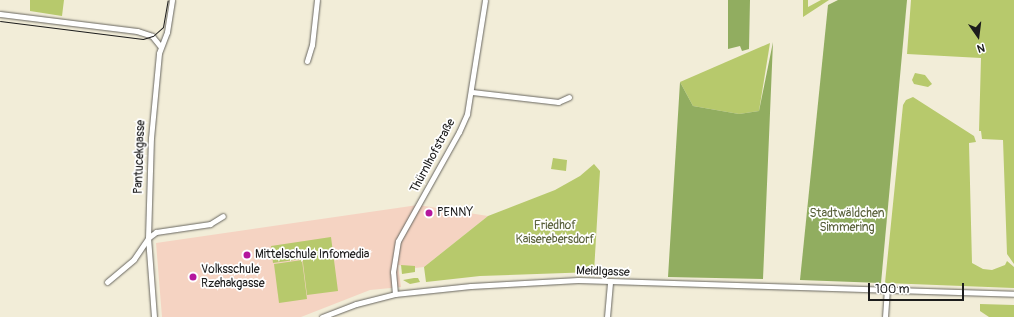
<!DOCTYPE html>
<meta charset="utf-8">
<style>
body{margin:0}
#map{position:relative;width:1014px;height:317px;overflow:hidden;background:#f2edd8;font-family:Pangolin,sans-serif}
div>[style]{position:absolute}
.built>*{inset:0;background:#f5d3c2}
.green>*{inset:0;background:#b7c96c}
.forest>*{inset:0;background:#91ad60}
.roads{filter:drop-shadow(0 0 1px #67655e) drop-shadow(0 0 1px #67655e)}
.minor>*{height:5px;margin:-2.5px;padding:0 2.5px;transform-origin:2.5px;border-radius:2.5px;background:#fff}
.tram>*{height:1px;margin:-0.5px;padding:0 0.5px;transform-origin:0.5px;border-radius:0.5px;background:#1c1c1c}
.dots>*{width:11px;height:11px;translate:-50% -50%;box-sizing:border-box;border:2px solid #fff;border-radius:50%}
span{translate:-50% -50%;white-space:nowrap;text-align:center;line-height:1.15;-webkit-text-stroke:3.5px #fff;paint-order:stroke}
.street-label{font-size:12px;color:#1c1c1c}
.poi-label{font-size:12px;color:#1c1c1c}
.left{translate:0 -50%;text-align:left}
.park-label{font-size:12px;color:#5a613c}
.north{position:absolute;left:958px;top:16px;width:40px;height:40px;-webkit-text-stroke:3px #fff;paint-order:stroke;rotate:166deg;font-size:11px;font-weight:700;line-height:16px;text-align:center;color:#1c1c1c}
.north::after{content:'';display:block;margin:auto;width:14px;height:18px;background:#1c1c1c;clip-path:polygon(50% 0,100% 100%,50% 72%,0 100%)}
.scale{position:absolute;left:868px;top:283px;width:96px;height:18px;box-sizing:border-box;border:2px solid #1c1c1c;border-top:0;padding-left:5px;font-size:12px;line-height:14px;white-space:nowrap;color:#1c1c1c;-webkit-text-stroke:3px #fff;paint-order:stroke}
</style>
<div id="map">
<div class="built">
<div style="clip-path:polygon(418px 205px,488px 216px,424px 267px,415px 268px,398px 265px,401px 287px,370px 290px,301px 317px,162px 317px,156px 243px)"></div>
</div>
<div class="green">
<div style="clip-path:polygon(30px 0,64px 0,62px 16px,30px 11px)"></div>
<div style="clip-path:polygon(803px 0,808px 0,808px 7px,821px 0,829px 0,803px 17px)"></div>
<div style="clip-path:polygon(911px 0,1014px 0,1014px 264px,1007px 254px,1003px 140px,982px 139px,981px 131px,979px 131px,981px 58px,907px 54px)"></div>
<div style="clip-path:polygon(770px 43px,759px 111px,739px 114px,693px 106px,680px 82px)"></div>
<div style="clip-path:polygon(915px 73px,925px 75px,932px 84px,928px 87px,914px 84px,912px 80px)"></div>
<div style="clip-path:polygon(913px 97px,974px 136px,976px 142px,969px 143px,972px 263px,983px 269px,992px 270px,1005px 265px,1007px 261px,1014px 267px,1014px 288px,885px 283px,903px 105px,906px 100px)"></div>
<div style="clip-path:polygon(553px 158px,567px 160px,566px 171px,551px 169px)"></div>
<div style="clip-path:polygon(594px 164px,600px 171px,594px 272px,480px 276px,426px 282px,424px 267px,488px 216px,555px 190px,580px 176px)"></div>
<div style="clip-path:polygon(331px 237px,338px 291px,307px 295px,301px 247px,302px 259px,273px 263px,271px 246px)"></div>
<div style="clip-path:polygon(302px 260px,307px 299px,279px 303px,274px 264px)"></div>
<div style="clip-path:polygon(401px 265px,415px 266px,415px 272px,402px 274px)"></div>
<div style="clip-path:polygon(414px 278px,418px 278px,420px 282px,410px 284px,403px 280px)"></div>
<div style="clip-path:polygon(980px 304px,1014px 305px,1014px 317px,989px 317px,980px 311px)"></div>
</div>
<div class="forest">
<div style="clip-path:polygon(728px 0,750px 0,749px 49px,742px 51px,740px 46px,728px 49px)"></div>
<div style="clip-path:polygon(838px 0,907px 0,881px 283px,800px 280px,828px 5px)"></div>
<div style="clip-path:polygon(773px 42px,763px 279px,668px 277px,680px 82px,693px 106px,739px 114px,759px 111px)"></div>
</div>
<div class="roads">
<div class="minor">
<div style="left:0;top:14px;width:138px;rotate:7.1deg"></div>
<div style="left:137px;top:31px;width:16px;rotate:18deg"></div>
<div style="left:152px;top:36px;width:14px;rotate:51deg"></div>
<div style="left:307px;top:61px;width:17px;rotate:-73deg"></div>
<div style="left:312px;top:45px;width:45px;rotate:-83.7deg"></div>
<div style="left:472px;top:92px;width:87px;rotate:6.6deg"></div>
<div style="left:558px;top:102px;width:12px;rotate:-24deg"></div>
<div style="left:107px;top:282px;width:35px;rotate:-40deg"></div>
<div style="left:134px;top:259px;width:25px;rotate:-56deg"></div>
<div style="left:148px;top:238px;width:10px;rotate:-37deg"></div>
<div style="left:156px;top:232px;width:55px;rotate:-8.4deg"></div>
<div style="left:210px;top:224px;width:15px;rotate:-32deg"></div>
<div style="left:395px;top:294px;width:22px;rotate:-95deg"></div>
<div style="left:393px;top:272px;width:31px;rotate:-81deg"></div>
<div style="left:398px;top:241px;width:125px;rotate:-60.8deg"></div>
<div style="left:459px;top:132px;width:20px;rotate:-66deg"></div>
<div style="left:467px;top:114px;width:115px;rotate:-81deg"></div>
<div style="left:154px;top:317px;width:79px;rotate:-94.3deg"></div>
<div style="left:148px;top:238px;width:100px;rotate:-88.3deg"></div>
<div style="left:151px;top:138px;width:85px;rotate:-84.6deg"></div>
<div style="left:159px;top:53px;width:22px;rotate:-69deg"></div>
<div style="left:167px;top:32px;width:32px;rotate:-81deg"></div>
<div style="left:322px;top:317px;width:36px;rotate:-21deg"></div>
<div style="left:356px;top:304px;width:40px;rotate:-14.4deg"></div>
<div style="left:395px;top:294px;width:76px;rotate:-6deg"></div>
<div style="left:471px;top:286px;width:107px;rotate:-3.2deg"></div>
<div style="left:578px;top:280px;width:436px;rotate:1.8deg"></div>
<div style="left:607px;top:317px;width:35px;rotate:-85deg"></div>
<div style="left:885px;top:317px;width:28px;rotate:-86deg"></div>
</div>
</div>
<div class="tram">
<div style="left:0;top:21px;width:144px;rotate:7.2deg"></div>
<div style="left:143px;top:39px;width:10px;rotate:-17deg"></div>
<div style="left:153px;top:36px;width:13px;rotate:-42deg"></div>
<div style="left:163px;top:27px;width:27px;rotate:-80deg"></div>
</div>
<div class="dots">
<div style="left:429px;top:213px;background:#b5179e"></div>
<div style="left:247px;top:255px;background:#b5179e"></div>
<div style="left:193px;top:277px;background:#b5179e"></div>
</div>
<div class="street-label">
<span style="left:433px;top:156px;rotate:-62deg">Thürnlhofstraße</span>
<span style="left:140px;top:157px;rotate:-88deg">Pantucekgasse</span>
<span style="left:603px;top:272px;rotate:2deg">Meidlgasse</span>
</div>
<div class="poi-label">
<span class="left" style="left:437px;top:213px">PENNY</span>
<span class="left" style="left:255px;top:255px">Mittelschule Infomedia</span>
<span class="left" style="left:201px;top:277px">Volksschule<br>Rzehakgasse</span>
</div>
<div class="park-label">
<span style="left:847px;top:221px">Stadtwäldchen<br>Simmering</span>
<span style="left:555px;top:233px">Friedhof<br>Kaiserebersdorf</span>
</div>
<div class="north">N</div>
<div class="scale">100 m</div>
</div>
